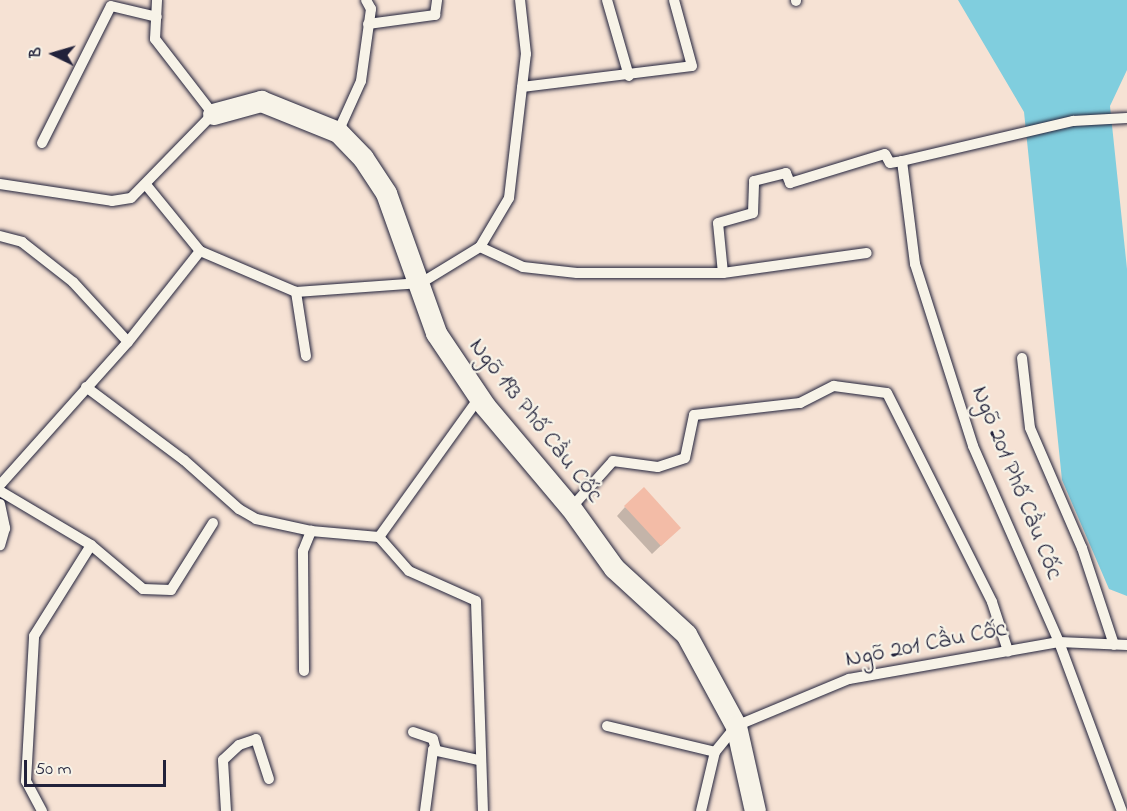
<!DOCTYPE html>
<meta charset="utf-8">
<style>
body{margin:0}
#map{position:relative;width:1127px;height:811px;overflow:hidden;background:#f6e2d4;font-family:"Indie Flower",sans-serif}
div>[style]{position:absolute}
.water>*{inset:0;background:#80cede}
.shadow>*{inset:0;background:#0003}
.building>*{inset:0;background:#f3bca7}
.roads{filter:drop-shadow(0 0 2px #22223b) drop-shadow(0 0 2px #22223b)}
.service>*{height:10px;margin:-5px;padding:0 5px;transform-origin:5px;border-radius:5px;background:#f7f3e8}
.minor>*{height:21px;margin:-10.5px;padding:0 10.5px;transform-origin:10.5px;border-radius:10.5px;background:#f7f3e8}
span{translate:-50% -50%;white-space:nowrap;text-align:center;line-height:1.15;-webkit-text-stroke:4.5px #f7f3e8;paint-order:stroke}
.street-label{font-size:24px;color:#22223b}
.north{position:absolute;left:24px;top:24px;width:60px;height:60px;-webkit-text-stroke:4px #f7f3e8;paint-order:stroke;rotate:275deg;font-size:16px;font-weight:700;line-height:24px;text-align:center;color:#22223b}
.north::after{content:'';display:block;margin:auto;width:21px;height:27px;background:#22223b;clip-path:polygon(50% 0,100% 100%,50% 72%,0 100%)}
.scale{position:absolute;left:24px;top:760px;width:142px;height:27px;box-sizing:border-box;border:3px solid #22223b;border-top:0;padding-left:8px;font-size:18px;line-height:21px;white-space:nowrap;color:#22223b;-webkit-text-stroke:4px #f7f3e8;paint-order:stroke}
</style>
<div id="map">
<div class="water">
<div style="clip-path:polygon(958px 0,1127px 0,1127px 70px,1110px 106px,1127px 269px,1127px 596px,1109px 589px,1062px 480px,1024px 112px)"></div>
</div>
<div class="shadow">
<div style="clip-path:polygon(625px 507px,671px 536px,652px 554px,617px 516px)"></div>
</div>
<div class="building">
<div style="clip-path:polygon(644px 487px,681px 528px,661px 546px,624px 506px)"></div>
</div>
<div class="roads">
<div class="service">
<div style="left:607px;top:0;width:79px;rotate:73.9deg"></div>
<div style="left:796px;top:0;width:1px;rotate:90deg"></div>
<div style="left:368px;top:24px;width:68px;rotate:-7.7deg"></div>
<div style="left:435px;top:15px;width:15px;rotate:-82deg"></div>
<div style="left:522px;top:87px;width:171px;rotate:-7deg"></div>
<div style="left:692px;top:66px;width:68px;rotate:-105.3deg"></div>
<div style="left:338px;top:132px;width:56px;rotate:-65.7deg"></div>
<div style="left:361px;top:81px;width:73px;rotate:-82.1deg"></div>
<div style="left:371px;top:9px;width:10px;rotate:-119deg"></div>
<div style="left:42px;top:143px;width:153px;rotate:-63.3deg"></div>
<div style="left:111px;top:6px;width:47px;rotate:13.4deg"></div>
<div style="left:902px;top:161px;width:104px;rotate:82.8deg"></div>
<div style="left:915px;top:264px;width:191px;rotate:72.3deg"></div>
<div style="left:973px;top:446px;width:214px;rotate:66.3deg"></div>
<div style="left:1059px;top:642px;width:180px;rotate:69.6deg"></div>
<div style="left:0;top:184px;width:113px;rotate:8.6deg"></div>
<div style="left:112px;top:201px;width:19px;rotate:-9deg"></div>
<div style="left:131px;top:198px;width:117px;rotate:-45.7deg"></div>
<div style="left:213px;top:114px;width:95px;rotate:-127.7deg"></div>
<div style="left:155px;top:39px;width:39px;rotate:-87deg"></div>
<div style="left:147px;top:186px;width:84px;rotate:50.8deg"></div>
<div style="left:200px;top:251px;width:104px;rotate:23.1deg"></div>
<div style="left:0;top:236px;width:23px;rotate:15deg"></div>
<div style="left:22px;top:242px;width:65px;rotate:38.1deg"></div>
<div style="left:73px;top:282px;width:81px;rotate:47.5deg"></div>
<div style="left:480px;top:247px;width:47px;rotate:24.9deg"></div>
<div style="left:523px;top:267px;width:54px;rotate:6.3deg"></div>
<div style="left:577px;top:273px;width:146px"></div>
<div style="left:723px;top:273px;width:145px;rotate:-7.9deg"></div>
<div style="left:723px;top:273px;width:50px;rotate:-95.7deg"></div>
<div style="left:718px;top:223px;width:36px;rotate:-16deg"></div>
<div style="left:753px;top:213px;width:32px;rotate:-88deg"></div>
<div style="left:754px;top:181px;width:33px;rotate:-14deg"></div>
<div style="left:786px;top:173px;width:11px;rotate:68deg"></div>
<div style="left:790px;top:183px;width:99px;rotate:-17deg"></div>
<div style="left:885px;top:154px;width:10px;rotate:61deg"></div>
<div style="left:890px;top:163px;width:12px;rotate:-9deg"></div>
<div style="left:902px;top:161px;width:176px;rotate:-13.2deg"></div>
<div style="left:1073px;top:121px;width:54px;rotate:-3.2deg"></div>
<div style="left:306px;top:356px;width:65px;rotate:-98.9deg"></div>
<div style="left:296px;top:292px;width:125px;rotate:-4.1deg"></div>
<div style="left:421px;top:283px;width:69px;rotate:-31.4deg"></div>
<div style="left:480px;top:247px;width:57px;rotate:-59.4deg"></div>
<div style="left:509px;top:198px;width:145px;rotate:-83.3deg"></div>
<div style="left:526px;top:54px;width:54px;rotate:-96.3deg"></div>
<div style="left:1022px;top:358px;width:70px;rotate:83.5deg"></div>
<div style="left:1030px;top:428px;width:131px;rotate:66.6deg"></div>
<div style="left:1082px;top:548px;width:102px;rotate:71.7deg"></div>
<div style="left:86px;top:387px;width:122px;rotate:36.7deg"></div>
<div style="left:184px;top:460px;width:74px;rotate:41.7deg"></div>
<div style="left:239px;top:509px;width:20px;rotate:30deg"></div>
<div style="left:256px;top:519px;width:56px;rotate:12.3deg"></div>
<div style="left:0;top:485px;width:192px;rotate:-48.2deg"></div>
<div style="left:128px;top:342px;width:116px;rotate:-51.6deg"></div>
<div style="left:0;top:491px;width:106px;rotate:30.7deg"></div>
<div style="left:91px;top:545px;width:68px;rotate:40.2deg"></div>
<div style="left:143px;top:589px;width:28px;rotate:2deg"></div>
<div style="left:171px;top:590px;width:79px;rotate:-57.9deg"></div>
<div style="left:0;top:504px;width:25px;rotate:78deg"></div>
<div style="left:5px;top:528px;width:18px;rotate:106deg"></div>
<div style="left:571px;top:508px;width:63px;rotate:-48.2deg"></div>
<div style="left:613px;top:461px;width:45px;rotate:7.6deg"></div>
<div style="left:658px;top:467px;width:28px;rotate:-18deg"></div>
<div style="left:685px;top:458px;width:44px;rotate:-78.2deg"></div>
<div style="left:694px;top:415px;width:107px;rotate:-6.5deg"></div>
<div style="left:800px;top:403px;width:38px;rotate:-27deg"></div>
<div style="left:834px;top:386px;width:53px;rotate:7.5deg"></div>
<div style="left:887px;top:393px;width:234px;rotate:63.3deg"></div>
<div style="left:992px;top:602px;width:52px;rotate:71.9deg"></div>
<div style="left:379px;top:537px;width:171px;rotate:-54.3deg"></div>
<div style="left:304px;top:671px;width:120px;rotate:-90.5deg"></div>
<div style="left:303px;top:551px;width:22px;rotate:-68deg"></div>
<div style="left:311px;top:531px;width:68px;rotate:5deg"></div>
<div style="left:379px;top:537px;width:45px;rotate:48.6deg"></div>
<div style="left:409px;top:571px;width:73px;rotate:24.1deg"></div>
<div style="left:476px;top:601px;width:210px;rotate:88.1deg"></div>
<div style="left:607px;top:726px;width:111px;rotate:13.5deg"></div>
<div style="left:413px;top:732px;width:21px;rotate:19deg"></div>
<div style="left:433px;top:739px;width:11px;rotate:75deg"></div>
<div style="left:42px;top:811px;width:34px;rotate:-118deg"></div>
<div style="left:26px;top:781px;width:145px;rotate:-86.8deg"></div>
<div style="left:34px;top:636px;width:107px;rotate:-57.9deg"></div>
<div style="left:226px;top:811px;width:51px;rotate:-93.4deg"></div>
<div style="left:223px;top:760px;width:22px;rotate:-43deg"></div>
<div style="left:239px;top:745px;width:18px;rotate:-19deg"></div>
<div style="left:256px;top:739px;width:42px;rotate:72deg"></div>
<div style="left:425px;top:811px;width:62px;rotate:-82.5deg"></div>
<div style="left:433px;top:750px;width:47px;rotate:12.3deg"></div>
<div style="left:701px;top:811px;width:61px;rotate:-76.7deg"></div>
<div style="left:715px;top:752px;width:33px;rotate:-51deg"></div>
<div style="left:736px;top:726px;width:122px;rotate:-22.6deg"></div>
<div style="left:849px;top:679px;width:213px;rotate:-10deg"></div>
<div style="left:1059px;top:642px;width:68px;rotate:2.5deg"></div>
</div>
<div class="minor">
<div style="left:213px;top:114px;width:50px;rotate:-15.2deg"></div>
<div style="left:261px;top:101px;width:83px;rotate:21.9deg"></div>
<div style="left:338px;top:132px;width:36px;rotate:46deg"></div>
<div style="left:363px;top:158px;width:42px;rotate:56.7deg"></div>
<div style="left:386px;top:193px;width:149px;rotate:70.3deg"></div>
<div style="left:436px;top:333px;width:88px;rotate:56.1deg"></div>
<div style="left:485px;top:406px;width:133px;rotate:49.9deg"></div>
<div style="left:571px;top:508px;width:74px;rotate:54.4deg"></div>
<div style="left:614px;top:568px;width:98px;rotate:42.5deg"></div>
<div style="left:686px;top:634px;width:105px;rotate:61.5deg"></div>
<div style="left:736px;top:726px;width:87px;rotate:77.4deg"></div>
</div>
</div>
<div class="street-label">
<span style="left:535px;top:421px;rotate:52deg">Ngõ 193 Phố Cầu Cốc</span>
<span style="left:1016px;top:483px;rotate:68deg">Ngõ 201 Phố Cầu Cốc</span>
<span style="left:926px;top:645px;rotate:-11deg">Ngõ 201 Cầu Cốc</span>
</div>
<div class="north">B</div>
<div class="scale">50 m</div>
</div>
